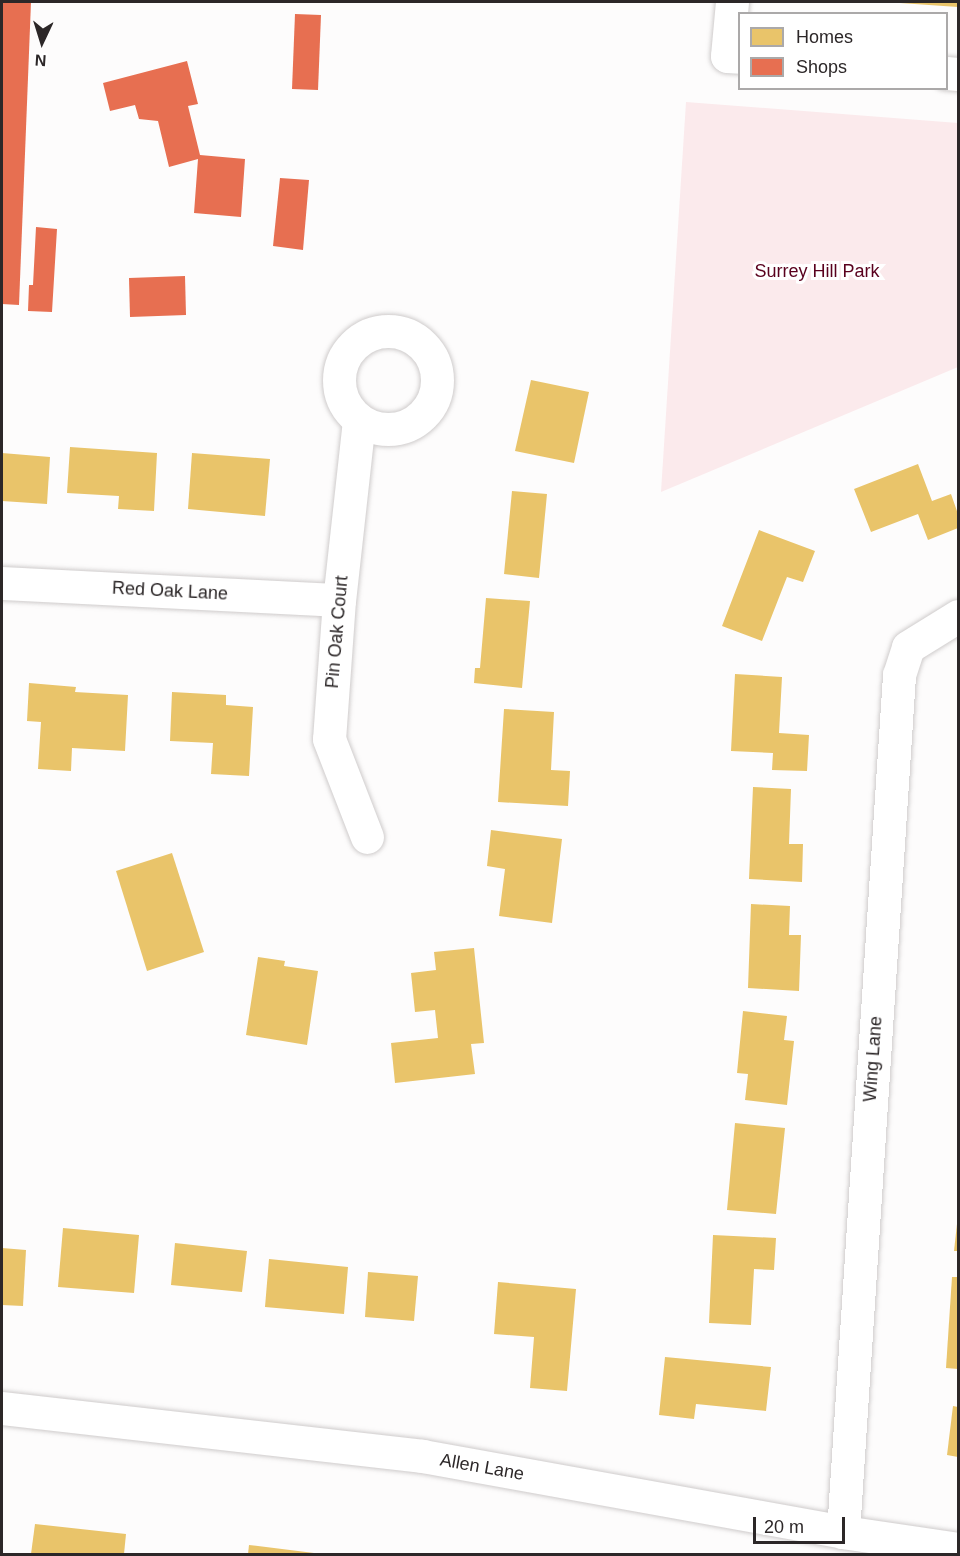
<!DOCTYPE html>
<style>
body{margin:0}
#map{position:relative;width:960px;height:1556px;overflow:hidden;background:#fdfcfc;font-family:Arial,sans-serif}
div>[style]{position:absolute}
.green>*{inset:0;background:#fbeaec}
.homes>*{inset:0;background:#e9c46a}
.shops>*{inset:0;background:#e76f51}
.roads{filter:drop-shadow(0 0 2px #cfcccc) drop-shadow(0 0 2px #cfcccc)}
.minor>*{height:33px;margin:-16.5px;padding:0 16.5px;transform-origin:16.5px;border-radius:16.5px;background:#fff}
.minor>.ring{margin:-16.5px;padding:0;box-sizing:content-box;background:none;border:33px solid #fff;border-radius:50%}
span{translate:-50% -50%;white-space:nowrap;text-align:center;line-height:1.15;-webkit-text-stroke:6px #fff;paint-order:stroke}
.park-label{font-size:18px;color:#59001d}
.street-label{font-size:18px;color:#2c2728}
.frame{position:absolute;inset:0;border:3px solid #2c2728;pointer-events:none}
.legend{position:absolute;left:738px;top:12px;width:210px;height:78px;box-sizing:border-box;background:#fff;border:2px solid #aba9a9;margin:0;padding:8px 10px;list-style:none;font-size:18px;color:#2c2728}
.legend li{display:flex;align-items:center;gap:12px;height:30px}
.legend b{width:30px;border:2px solid #aba9a9}
.north{position:absolute;left:12px;top:12px;width:60px;height:60px;-webkit-text-stroke:4px #fff;paint-order:stroke;rotate:184deg;font-size:16px;font-weight:700;line-height:24px;text-align:center;color:#2c2728}
.north::after{content:'';display:block;margin:auto;width:21px;height:27px;background:#2c2728;clip-path:polygon(50% 0,100% 100%,50% 72%,0 100%)}
.scale{position:absolute;left:753px;top:1517px;width:92px;height:27px;box-sizing:border-box;border:3px solid #2c2728;border-top:0;padding-left:8px;font-size:18px;line-height:21px;white-space:nowrap;color:#2c2728;-webkit-text-stroke:4px #fff;paint-order:stroke}
</style>
<div id="map">
<div class="green">
<div style="clip-path:polygon(686px 102px,958px 123px,958px 367px,661px 492px)"></div>
</div>
<div class="homes">
<div style="clip-path:polygon(900px 2px,958px 2px,958px 7px,900px 3px)"></div>
<div style="clip-path:polygon(531px 380px,589px 392px,574px 463px,515px 451px)"></div>
<div style="clip-path:polygon(70px 447px,157px 453px,154px 511px,118px 509px,119px 496px,67px 493px)"></div>
<div style="clip-path:polygon(2px 453px,50px 457px,47px 504px,2px 501px)"></div>
<div style="clip-path:polygon(192px 453px,270px 459px,265px 516px,188px 509px)"></div>
<div style="clip-path:polygon(918px 464px,932px 501px,951px 494px,958px 514px,958px 528px,928px 540px,918px 514px,871px 532px,854px 489px)"></div>
<div style="clip-path:polygon(512px 491px,547px 494px,539px 578px,504px 574px)"></div>
<div style="clip-path:polygon(759px 530px,815px 551px,803px 582px,787px 577px,762px 641px,722px 626px)"></div>
<div style="clip-path:polygon(486px 598px,530px 601px,522px 688px,474px 683px,475px 668px,480px 668px)"></div>
<div style="clip-path:polygon(735px 674px,782px 677px,779px 733px,809px 735px,807px 771px,772px 770px,773px 753px,731px 751px)"></div>
<div style="clip-path:polygon(29px 683px,76px 687px,75px 692px,128px 695px,125px 751px,72px 748px,71px 771px,38px 769px,41px 722px,27px 721px)"></div>
<div style="clip-path:polygon(172px 692px,226px 695px,226px 705px,253px 707px,249px 776px,211px 774px,213px 743px,170px 741px)"></div>
<div style="clip-path:polygon(504px 709px,554px 712px,551px 770px,570px 771px,568px 806px,498px 802px)"></div>
<div style="clip-path:polygon(753px 787px,791px 789px,789px 844px,803px 844px,802px 882px,749px 879px)"></div>
<div style="clip-path:polygon(491px 830px,562px 839px,552px 923px,499px 916px,505px 869px,487px 866px)"></div>
<div style="clip-path:polygon(172px 853px,204px 952px,147px 971px,116px 871px)"></div>
<div style="clip-path:polygon(751px 904px,790px 906px,789px 935px,801px 935px,799px 991px,748px 988px)"></div>
<div style="clip-path:polygon(474px 948px,484px 1043px,471px 1044px,475px 1074px,395px 1083px,391px 1043px,438px 1038px,435px 1010px,415px 1012px,411px 973px,436px 970px,434px 952px)"></div>
<div style="clip-path:polygon(258px 957px,285px 961px,284px 966px,318px 971px,307px 1045px,246px 1035px)"></div>
<div style="clip-path:polygon(743px 1011px,787px 1016px,784px 1040px,794px 1041px,787px 1105px,745px 1100px,748px 1074px,737px 1073px)"></div>
<div style="clip-path:polygon(735px 1123px,785px 1128px,776px 1214px,727px 1210px)"></div>
<div style="clip-path:polygon(957px 1224px,958px 1224px,958px 1251px,954px 1251px)"></div>
<div style="clip-path:polygon(63px 1228px,139px 1235px,134px 1293px,58px 1287px)"></div>
<div style="clip-path:polygon(713px 1235px,776px 1238px,774px 1270px,754px 1269px,751px 1325px,709px 1323px)"></div>
<div style="clip-path:polygon(175px 1243px,247px 1251px,242px 1292px,171px 1285px)"></div>
<div style="clip-path:polygon(2px 1248px,26px 1250px,23px 1306px,2px 1305px)"></div>
<div style="clip-path:polygon(269px 1259px,348px 1267px,344px 1314px,265px 1307px)"></div>
<div style="clip-path:polygon(368px 1272px,418px 1276px,414px 1321px,365px 1317px)"></div>
<div style="clip-path:polygon(952px 1277px,958px 1277px,958px 1369px,946px 1368px)"></div>
<div style="clip-path:polygon(498px 1282px,576px 1289px,567px 1391px,530px 1388px,534px 1337px,494px 1334px)"></div>
<div style="clip-path:polygon(665px 1357px,771px 1367px,766px 1411px,696px 1404px,694px 1419px,659px 1415px)"></div>
<div style="clip-path:polygon(953px 1406px,958px 1407px,958px 1457px,947px 1455px)"></div>
<div style="clip-path:polygon(35px 1524px,126px 1534px,124px 1554px,31px 1554px)"></div>
<div style="clip-path:polygon(249px 1545px,314px 1553px,314px 1554px,248px 1554px)"></div>
</div>
<div class="shops">
<div style="clip-path:polygon(2px 2px,31px 2px,19px 305px,2px 304px)"></div>
<div style="clip-path:polygon(295px 14px,321px 15px,318px 90px,292px 89px)"></div>
<div style="clip-path:polygon(187px 61px,198px 104px,188px 106px,200px 155px,245px 159px,241px 217px,194px 213px,198px 159px,169px 167px,158px 121px,139px 119px,135px 105px,110px 111px,103px 83px)"></div>
<div style="clip-path:polygon(280px 178px,309px 180px,303px 250px,273px 246px)"></div>
<div style="clip-path:polygon(36px 227px,57px 229px,52px 312px,28px 311px,29px 285px,33px 285px)"></div>
<div style="clip-path:polygon(185px 276px,186px 315px,130px 317px,129px 278px)"></div>
</div>
<div class="roads">
<div class="minor">
<div style="left:732px;top:2px;width:54px;rotate:95.3deg"></div>
<div style="left:727px;top:56px;width:13px;rotate:4deg"></div>
<div style="left:946px;top:73px;width:12px;rotate:5deg"></div>
<div class="ring" style="left:339px;top:331px;width:65px;height:65px"></div>
<div style="left:359px;top:420px;width:181px;rotate:96.3deg"></div>
<div style="left:339px;top:600px;width:139px;rotate:94.1deg"></div>
<div style="left:329px;top:739px;width:105px;rotate:68.8deg"></div>
<div style="left:2px;top:583px;width:337px;rotate:2.9deg"></div>
<div style="left:2px;top:1408px;width:423px;rotate:6.5deg"></div>
<div style="left:422px;top:1456px;width:428px;rotate:10.2deg"></div>
<div style="left:843px;top:1532px;width:116px;rotate:8.4deg"></div>
<div style="left:843px;top:1532px;width:859px;rotate:-86.26deg"></div>
<div style="left:899px;top:675px;width:29px;rotate:-72deg"></div>
<div style="left:908px;top:647px;width:59px;rotate:-31.8deg"></div>
</div>
</div>
<div class="park-label">
<span style="left:817px;top:271px">Surrey Hill Park</span>
</div>
<div class="street-label">
<span style="left:170px;top:591px;rotate:3deg">Red Oak Lane</span>
<span style="left:337px;top:632px;rotate:-85deg">Pin Oak Court</span>
<span style="left:873px;top:1059px;rotate:-86deg">Wing Lane</span>
<span style="left:482px;top:1467px;rotate:10deg">Allen Lane</span>
</div>
<div class="frame"></div>
<ul class="legend">
<li><b style="height:16px;background:#e9c46a"></b>Homes</li>
<li><b style="height:16px;background:#e76f51"></b>Shops</li>
</ul>
<div class="north">N</div>
<div class="scale">20 m</div>
</div>
